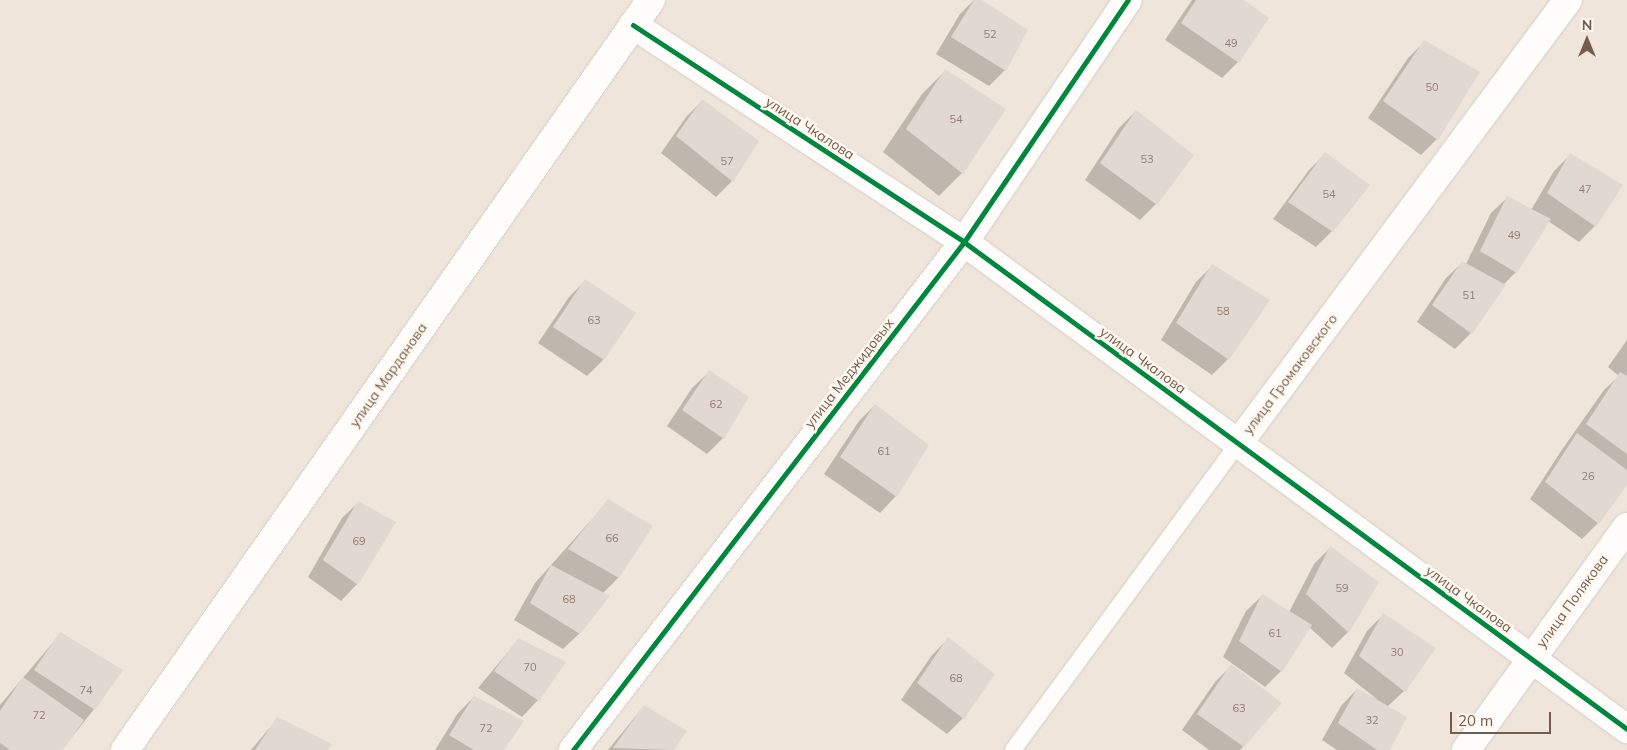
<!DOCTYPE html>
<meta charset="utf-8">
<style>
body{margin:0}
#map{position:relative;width:1627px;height:750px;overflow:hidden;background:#f7f2ec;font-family:Mulish,sans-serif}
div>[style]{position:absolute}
.residential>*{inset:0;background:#efe5da}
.shadow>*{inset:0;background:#0003}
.building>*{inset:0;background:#e1d8d2}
.roads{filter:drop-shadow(0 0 1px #d4cec7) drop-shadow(0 0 1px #d4cec7)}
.service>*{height:16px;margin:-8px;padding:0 8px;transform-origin:8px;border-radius:8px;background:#fefdfc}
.minor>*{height:28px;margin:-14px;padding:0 14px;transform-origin:14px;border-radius:14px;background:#fefdfc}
.cycleway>*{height:5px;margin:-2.5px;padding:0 2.5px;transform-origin:2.5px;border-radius:2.5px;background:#00873e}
span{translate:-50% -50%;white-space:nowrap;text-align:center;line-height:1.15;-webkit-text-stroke:5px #fef8ef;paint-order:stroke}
.number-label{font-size:11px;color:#927d72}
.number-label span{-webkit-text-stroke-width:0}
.street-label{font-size:14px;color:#745b4e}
.north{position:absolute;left:1562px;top:15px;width:50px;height:50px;-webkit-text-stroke:4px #fef8ef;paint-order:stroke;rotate:0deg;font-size:14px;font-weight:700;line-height:20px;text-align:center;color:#745b4e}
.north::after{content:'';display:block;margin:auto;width:18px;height:22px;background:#745b4e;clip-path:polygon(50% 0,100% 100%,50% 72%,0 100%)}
.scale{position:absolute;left:1450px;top:712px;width:101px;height:22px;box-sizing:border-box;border:2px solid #745b4e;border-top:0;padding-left:6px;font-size:15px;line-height:18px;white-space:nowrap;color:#745b4e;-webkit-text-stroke:4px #fef8ef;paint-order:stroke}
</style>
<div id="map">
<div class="residential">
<div style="clip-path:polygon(0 0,1627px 0,1627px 750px,0 750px)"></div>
</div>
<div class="shadow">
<div style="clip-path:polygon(974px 0,980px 0,1005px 70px,989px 86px,936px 54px,960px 14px)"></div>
<div style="clip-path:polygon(1192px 0,1242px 0,1238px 62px,1222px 78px,1165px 40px)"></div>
<div style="clip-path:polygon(1425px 41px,1437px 139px,1421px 155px,1368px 118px,1408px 58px)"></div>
<div style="clip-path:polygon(945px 71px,962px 173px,939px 196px,883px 152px,922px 94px)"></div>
<div style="clip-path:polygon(702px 101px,732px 181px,716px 197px,661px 153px,686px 117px)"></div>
<div style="clip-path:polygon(1136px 111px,1156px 204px,1140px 220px,1085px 180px,1119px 128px)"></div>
<div style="clip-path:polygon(1325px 154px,1332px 231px,1316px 247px,1273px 219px,1309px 170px)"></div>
<div style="clip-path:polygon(1570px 155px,1595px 226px,1579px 242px,1548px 221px,1516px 272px,1503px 285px,1471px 333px,1455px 349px,1417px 322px,1446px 278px,1463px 262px,1466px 264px,1491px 213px,1508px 197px,1531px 210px,1554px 171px)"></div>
<div style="clip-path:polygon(1212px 266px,1228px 359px,1212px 375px,1161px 340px,1196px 282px)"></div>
<div style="clip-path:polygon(585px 281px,634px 313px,603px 360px,587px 376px,538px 343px,569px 297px)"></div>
<div style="clip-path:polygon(1627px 340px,1627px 483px,1598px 523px,1582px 539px,1530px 499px,1561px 451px,1604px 390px,1619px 376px,1608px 367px)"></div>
<div style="clip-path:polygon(709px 372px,723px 438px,707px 454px,667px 426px,692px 388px)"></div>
<div style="clip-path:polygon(875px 405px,927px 445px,896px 496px,880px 513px,824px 474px,859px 421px)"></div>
<div style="clip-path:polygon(609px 500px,651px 527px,618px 578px,603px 593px,580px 633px,563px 649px,514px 620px,535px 583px)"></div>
<div style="clip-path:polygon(359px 502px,357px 584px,341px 601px,308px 577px,342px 518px)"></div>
<div style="clip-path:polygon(1330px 548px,1348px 632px,1332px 648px,1309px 627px,1281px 671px,1265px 687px,1223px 657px,1246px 611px,1263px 595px,1289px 612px,1314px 564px)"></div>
<div style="clip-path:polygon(1383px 615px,1404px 691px,1387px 707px,1389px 750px,1337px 750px,1322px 740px,1341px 706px,1357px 689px,1378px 700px,1344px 673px,1367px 631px)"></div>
<div style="clip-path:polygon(61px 633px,94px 709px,62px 750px,0 750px,0 705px)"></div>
<div style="clip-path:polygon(948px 639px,963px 718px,947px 734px,901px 700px,932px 655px)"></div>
<div style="clip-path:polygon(518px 640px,538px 700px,522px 717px,478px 688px)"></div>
<div style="clip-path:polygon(1231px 666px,1244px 746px,1240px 750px,1209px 750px,1182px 730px,1215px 682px)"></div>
<div style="clip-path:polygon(474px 697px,503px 750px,435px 750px,458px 713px)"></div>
<div style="clip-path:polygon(644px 706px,685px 731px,672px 750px,608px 750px)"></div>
<div style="clip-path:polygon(277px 719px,326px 750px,251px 750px)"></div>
</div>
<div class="building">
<div style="clip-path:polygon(974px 0,982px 0,1028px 30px,1006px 71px,951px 37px)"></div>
<div style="clip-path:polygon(1196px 0,1244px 0,1269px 18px,1239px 63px,1181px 23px)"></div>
<div style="clip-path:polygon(1424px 40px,1480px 72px,1438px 140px,1383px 101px)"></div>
<div style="clip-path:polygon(945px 69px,1006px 109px,963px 174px,906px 129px)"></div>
<div style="clip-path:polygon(702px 99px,759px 141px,733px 182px,676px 136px)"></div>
<div style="clip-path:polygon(1136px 110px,1194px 155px,1157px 205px,1100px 163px)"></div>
<div style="clip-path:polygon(1325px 152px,1370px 185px,1333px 232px,1288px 202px)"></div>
<div style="clip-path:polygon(1570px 153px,1623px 185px,1596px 227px,1547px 193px)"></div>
<div style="clip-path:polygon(1507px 196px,1551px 219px,1517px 273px,1480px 251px)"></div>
<div style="clip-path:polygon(1462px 261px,1506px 285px,1472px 334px,1432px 305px)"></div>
<div style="clip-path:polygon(1212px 264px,1270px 300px,1229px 360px,1176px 323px)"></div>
<div style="clip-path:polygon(585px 279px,636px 313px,604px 360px,553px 327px)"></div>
<div style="clip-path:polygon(709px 370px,749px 397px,724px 439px,682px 410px)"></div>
<div style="clip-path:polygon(1620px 372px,1627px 376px,1627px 454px,1586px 424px)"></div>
<div style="clip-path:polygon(875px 404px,929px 445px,897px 497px,840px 457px)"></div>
<div style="clip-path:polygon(1577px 433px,1627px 470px,1627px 485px,1599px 524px,1545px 482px)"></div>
<div style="clip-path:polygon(608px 499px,653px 526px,619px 578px,568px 549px)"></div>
<div style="clip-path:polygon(358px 501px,396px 522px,358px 585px,323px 560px)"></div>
<div style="clip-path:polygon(1330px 546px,1379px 582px,1349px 633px,1306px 594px)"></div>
<div style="clip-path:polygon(551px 565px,610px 596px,580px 634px,530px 603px)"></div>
<div style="clip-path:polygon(1262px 594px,1312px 625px,1282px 672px,1239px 641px)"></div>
<div style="clip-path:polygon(1383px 613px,1436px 648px,1405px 692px,1359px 656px)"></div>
<div style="clip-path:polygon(60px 632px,123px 670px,95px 710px,34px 670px)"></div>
<div style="clip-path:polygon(948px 637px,995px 674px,964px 719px,917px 683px)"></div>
<div style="clip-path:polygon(518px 638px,566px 662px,539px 701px,494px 671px)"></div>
<div style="clip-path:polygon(1231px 664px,1282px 703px,1244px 747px,1197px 714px)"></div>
<div style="clip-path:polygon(23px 677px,84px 720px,63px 750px,10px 750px,0 743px,0 711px)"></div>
<div style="clip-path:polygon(1357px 688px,1407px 717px,1390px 750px,1377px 750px,1338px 723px)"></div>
<div style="clip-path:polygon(474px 696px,524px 721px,504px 750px,474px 750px,449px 735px)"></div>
<div style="clip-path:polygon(644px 705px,687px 731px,674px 750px,613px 748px)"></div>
<div style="clip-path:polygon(277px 717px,332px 744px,328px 750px,255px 750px)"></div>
</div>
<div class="roads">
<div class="service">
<div style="left:1013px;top:750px;width:380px;rotate:-53.7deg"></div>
</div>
<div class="minor">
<div style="left:633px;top:25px;width:396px;rotate:33.2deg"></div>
<div style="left:964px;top:242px;width:823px;rotate:36.3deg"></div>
<div style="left:1238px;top:444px;width:553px;rotate:-53.38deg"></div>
<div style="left:125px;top:750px;width:916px;rotate:-54.96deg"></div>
<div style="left:573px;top:750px;width:641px;rotate:-52.42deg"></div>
<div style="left:964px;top:242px;width:292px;rotate:-55.9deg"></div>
<div style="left:1466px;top:750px;width:275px;rotate:-54.2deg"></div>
</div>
</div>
<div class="cycleway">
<div style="left:633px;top:25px;width:396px;rotate:33.2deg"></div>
<div style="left:964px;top:242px;width:823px;rotate:36.3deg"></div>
<div style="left:573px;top:750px;width:641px;rotate:-52.42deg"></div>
<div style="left:964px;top:242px;width:292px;rotate:-55.9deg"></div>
</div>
<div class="number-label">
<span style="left:990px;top:34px">52</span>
<span style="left:1231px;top:43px">49</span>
<span style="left:1432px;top:87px">50</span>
<span style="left:956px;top:119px">54</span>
<span style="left:1147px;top:159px">53</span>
<span style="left:727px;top:161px">57</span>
<span style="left:1585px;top:189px">47</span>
<span style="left:1329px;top:194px">54</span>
<span style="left:1514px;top:235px">49</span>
<span style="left:1469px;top:295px">51</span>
<span style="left:1223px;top:311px">58</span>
<span style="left:594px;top:320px">63</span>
<span style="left:716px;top:404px">62</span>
<span style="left:884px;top:451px">61</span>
<span style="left:1588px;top:476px">26</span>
<span style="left:612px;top:538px">66</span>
<span style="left:359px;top:541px">69</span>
<span style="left:1342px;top:588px">59</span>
<span style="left:569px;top:599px">68</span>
<span style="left:1275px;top:633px">61</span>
<span style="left:1397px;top:652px">30</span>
<span style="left:530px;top:667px">70</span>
<span style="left:956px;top:678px">68</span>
<span style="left:86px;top:690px">74</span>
<span style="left:1239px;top:708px">63</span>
<span style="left:39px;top:715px">72</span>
<span style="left:1372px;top:720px">32</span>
<span style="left:486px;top:728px">72</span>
</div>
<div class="street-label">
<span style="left:810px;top:128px;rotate:33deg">улица Чкалова</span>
<span style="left:1143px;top:360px;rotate:36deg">улица Чкалова</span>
<span style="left:849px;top:373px;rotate:-52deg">улица Меджидовых</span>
<span style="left:1290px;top:374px;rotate:-53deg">улица Громаковского</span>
<span style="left:388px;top:375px;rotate:-55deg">улица Марданова</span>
<span style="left:1469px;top:599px;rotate:36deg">улица Чкалова</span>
<span style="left:1572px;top:601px;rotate:-54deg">улица Полякова</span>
</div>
<div class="north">N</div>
<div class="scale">20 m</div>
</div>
